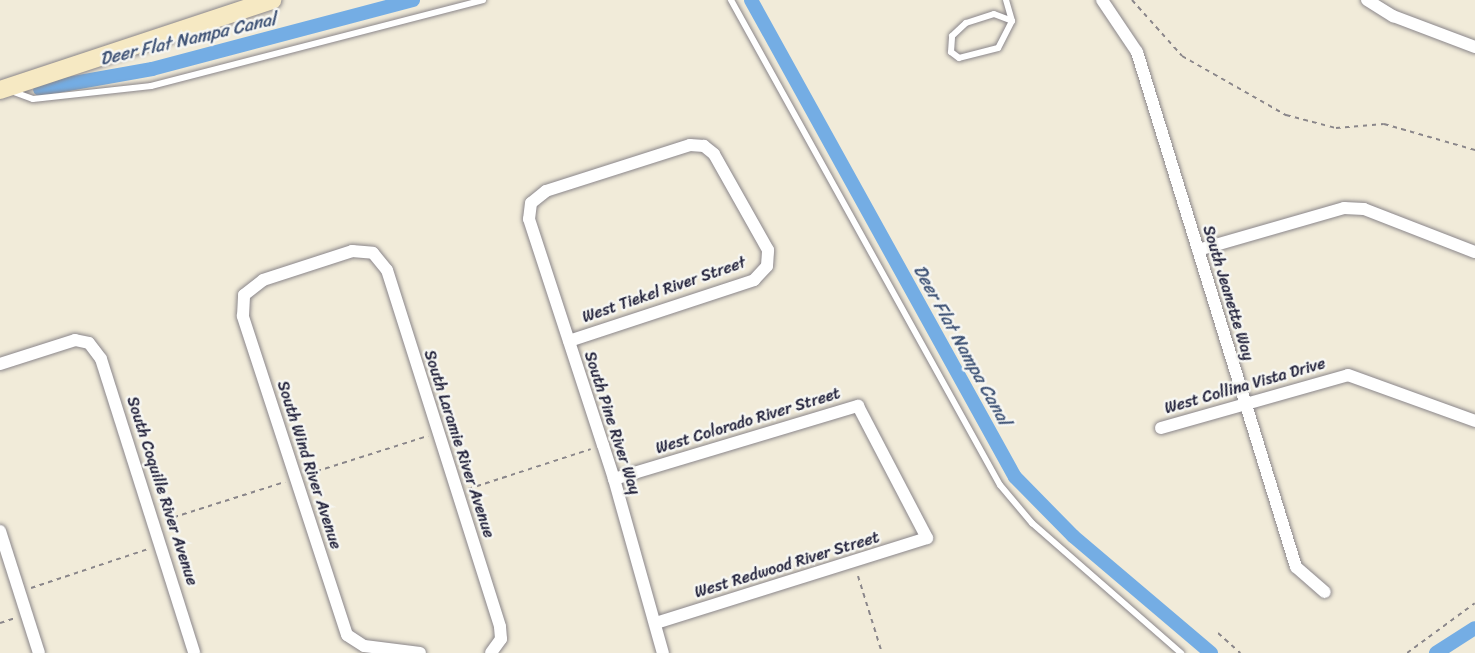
<!DOCTYPE html>
<style>
body{margin:0}
#map{position:relative;width:1475px;height:653px;overflow:hidden;background:#f1ebd9;font-family:Sriracha,sans-serif}
div>[style]{position:absolute}
.canal>*{height:14px;margin:-7px;padding:0 7px;transform-origin:7px;border-radius:7px;background:#74ade4}
.path>*{height:2px;margin-top:-1px;transform-origin:0;background:repeating-linear-gradient(90deg,#8a868a 0 4.5px,transparent 0 9px)}
.roads{filter:drop-shadow(0 0 2px #8a868a) drop-shadow(0 0 2px #8a868a)}
.lane>*{height:6px;margin:-3px;padding:0 3px;transform-origin:3px;border-radius:3px;background:#fff}
.street>*{height:12px;margin:-6px;padding:0 6px;transform-origin:6px;border-radius:6px;background:#fff}
.secondary>*{height:18px;margin:-9px;padding:0 9px;transform-origin:9px;border-radius:9px;background:#f6e9c3}
span{translate:-50% -50%;white-space:nowrap;text-align:center;line-height:1.15;-webkit-text-stroke:5px #f6f6f2;paint-order:stroke}
.street-label{font-size:16px;color:#22223b}
.water-label{font-size:18px;color:#3f5376;font-style:italic}
</style>
<div id="map">
<div class="canal">
<div style="left:751px;top:0;width:545px;rotate:61.04deg"></div>
<div style="left:1015px;top:477px;width:83px;rotate:45.5deg"></div>
<div style="left:1073px;top:536px;width:181px;rotate:40.3deg"></div>
<div style="left:40px;top:89px;width:114px;rotate:-10.1deg"></div>
<div style="left:152px;top:69px;width:270px;rotate:-14.8deg"></div>
<div style="left:1436px;top:653px;width:46px;rotate:-32.7deg"></div>
</div>
<div class="path">
<div style="left:1132px;top:0;width:75px;rotate:48.2deg"></div>
<div style="left:1182px;top:56px;width:120px;rotate:29.6deg"></div>
<div style="left:1286px;top:115px;width:52px;rotate:14.6deg"></div>
<div style="left:1336px;top:128px;width:48px;rotate:-4.8deg"></div>
<div style="left:1384px;top:124px;width:95px;rotate:15.9deg"></div>
<div style="left:308px;top:474px;width:126px;rotate:-17.6deg"></div>
<div style="left:468px;top:489px;width:129px;rotate:-18deg"></div>
<div style="left:165px;top:520px;width:126px;rotate:-17.6deg"></div>
<div style="left:858px;top:576px;width:81px;rotate:72.7deg"></div>
<div style="left:31px;top:588px;width:123px;rotate:-18.4deg"></div>
<div style="left:0;top:623px;width:16px;rotate:-18deg"></div>
<div style="left:1218px;top:633px;width:30px;rotate:42deg"></div>
<div style="left:1407px;top:653px;width:84px;rotate:-36.3deg"></div>
</div>
<div class="roads">
<div class="lane">
<div style="left:731px;top:0;width:555px;rotate:60.99deg"></div>
<div style="left:1000px;top:485px;width:50px;rotate:49.9deg"></div>
<div style="left:1032px;top:523px;width:198px;rotate:41.1deg"></div>
<div style="left:1006px;top:0;width:22px;rotate:74deg"></div>
<div style="left:994px;top:14px;width:19px;rotate:21deg"></div>
<div style="left:1012px;top:21px;width:30px;rotate:117deg"></div>
<div style="left:998px;top:48px;width:40px;rotate:165.6deg"></div>
<div style="left:959px;top:58px;width:10px;rotate:-143deg"></div>
<div style="left:951px;top:52px;width:16px;rotate:-86deg"></div>
<div style="left:952px;top:36px;width:19px;rotate:-43deg"></div>
<div style="left:966px;top:23px;width:29px;rotate:-18deg"></div>
<div style="left:11px;top:91px;width:23px;rotate:20deg"></div>
<div style="left:33px;top:99px;width:119px;rotate:-6.3deg"></div>
<div style="left:151px;top:86px;width:343px;rotate:-14.5deg"></div>
</div>
<div class="street">
<div style="left:1102px;top:0;width:63px;rotate:56.1deg"></div>
<div style="left:1137px;top:52px;width:539px;rotate:72.84deg"></div>
<div style="left:1296px;top:567px;width:38px;rotate:41deg"></div>
<div style="left:1367px;top:0;width:31px;rotate:32deg"></div>
<div style="left:1393px;top:16px;width:88px;rotate:20.7deg"></div>
<div style="left:1198px;top:250px;width:152px;rotate:-16deg"></div>
<div style="left:1344px;top:208px;width:20px;rotate:3deg"></div>
<div style="left:1364px;top:209px;width:119px;rotate:21.2deg"></div>
<div style="left:569px;top:341px;width:195px;rotate:-18.2deg"></div>
<div style="left:754px;top:280px;width:19px;rotate:-47deg"></div>
<div style="left:767px;top:266px;width:16px;rotate:-86deg"></div>
<div style="left:768px;top:250px;width:110px;rotate:-119.4deg"></div>
<div style="left:714px;top:154px;width:13px;rotate:-141deg"></div>
<div style="left:704px;top:146px;width:14px;rotate:-176deg"></div>
<div style="left:690px;top:145px;width:151px;rotate:162.3deg"></div>
<div style="left:546px;top:191px;width:19px;rotate:141deg"></div>
<div style="left:531px;top:203px;width:16px;rotate:97deg"></div>
<div style="left:529px;top:219px;width:238px;rotate:71.9deg"></div>
<div style="left:603px;top:445px;width:36px;rotate:72deg"></div>
<div style="left:614px;top:479px;width:181px;rotate:74.3deg"></div>
<div style="left:0;top:364px;width:79px;rotate:-17.7deg"></div>
<div style="left:75px;top:340px;width:14px;rotate:12deg"></div>
<div style="left:89px;top:343px;width:20px;rotate:53deg"></div>
<div style="left:101px;top:359px;width:308px;rotate:72.4deg"></div>
<div style="left:1161px;top:428px;width:194px;rotate:-15.8deg"></div>
<div style="left:1348px;top:375px;width:135px;rotate:19.9deg"></div>
<div style="left:614px;top:479px;width:255px;rotate:-16.7deg"></div>
<div style="left:858px;top:406px;width:149px;rotate:62.4deg"></div>
<div style="left:927px;top:538px;width:284px;rotate:162.6deg"></div>
<div style="left:0;top:531px;width:128px;rotate:72.3deg"></div>
<div style="left:420px;top:653px;width:56px;rotate:-172.9deg"></div>
<div style="left:364px;top:646px;width:20px;rotate:-147deg"></div>
<div style="left:347px;top:635px;width:336px;rotate:-108.1deg"></div>
<div style="left:243px;top:316px;width:21px;rotate:-87deg"></div>
<div style="left:244px;top:295px;width:24px;rotate:-38deg"></div>
<div style="left:263px;top:280px;width:94px;rotate:-18deg"></div>
<div style="left:352px;top:251px;width:21px;rotate:5deg"></div>
<div style="left:373px;top:253px;width:22px;rotate:51deg"></div>
<div style="left:387px;top:270px;width:374px;rotate:72.4deg"></div>
<div style="left:500px;top:627px;width:12px;rotate:85deg"></div>
<div style="left:501px;top:639px;width:17px;rotate:126deg"></div>
</div>
<div class="secondary">
<div style="left:0;top:90px;width:287px;rotate:-18.3deg"></div>
</div>
</div>
<div class="street-label">
<span style="left:664px;top:290px;rotate:-19deg">West Tiekel River Street</span>
<span style="left:1228px;top:293px;rotate:73deg">South Jeanette Way</span>
<span style="left:1245px;top:386px;rotate:-16deg">West Collina Vista Drive</span>
<span style="left:748px;top:421px;rotate:-17deg">West Colorado River Street</span>
<span style="left:612px;top:423px;rotate:72deg">South Pine River Way</span>
<span style="left:459px;top:444px;rotate:72deg">South Laramie River Avenue</span>
<span style="left:309px;top:465px;rotate:72deg">South Wind River Avenue</span>
<span style="left:162px;top:491px;rotate:72deg">South Coquille River Avenue</span>
<span style="left:787px;top:565px;rotate:-17deg">West Redwood River Street</span>
</div>
<div class="water-label">
<span style="left:188px;top:39px;rotate:-13deg">Deer Flat Nampa Canal</span>
<span style="left:962px;top:345px;rotate:61deg">Deer Flat Nampa Canal</span>
</div>
</div>
